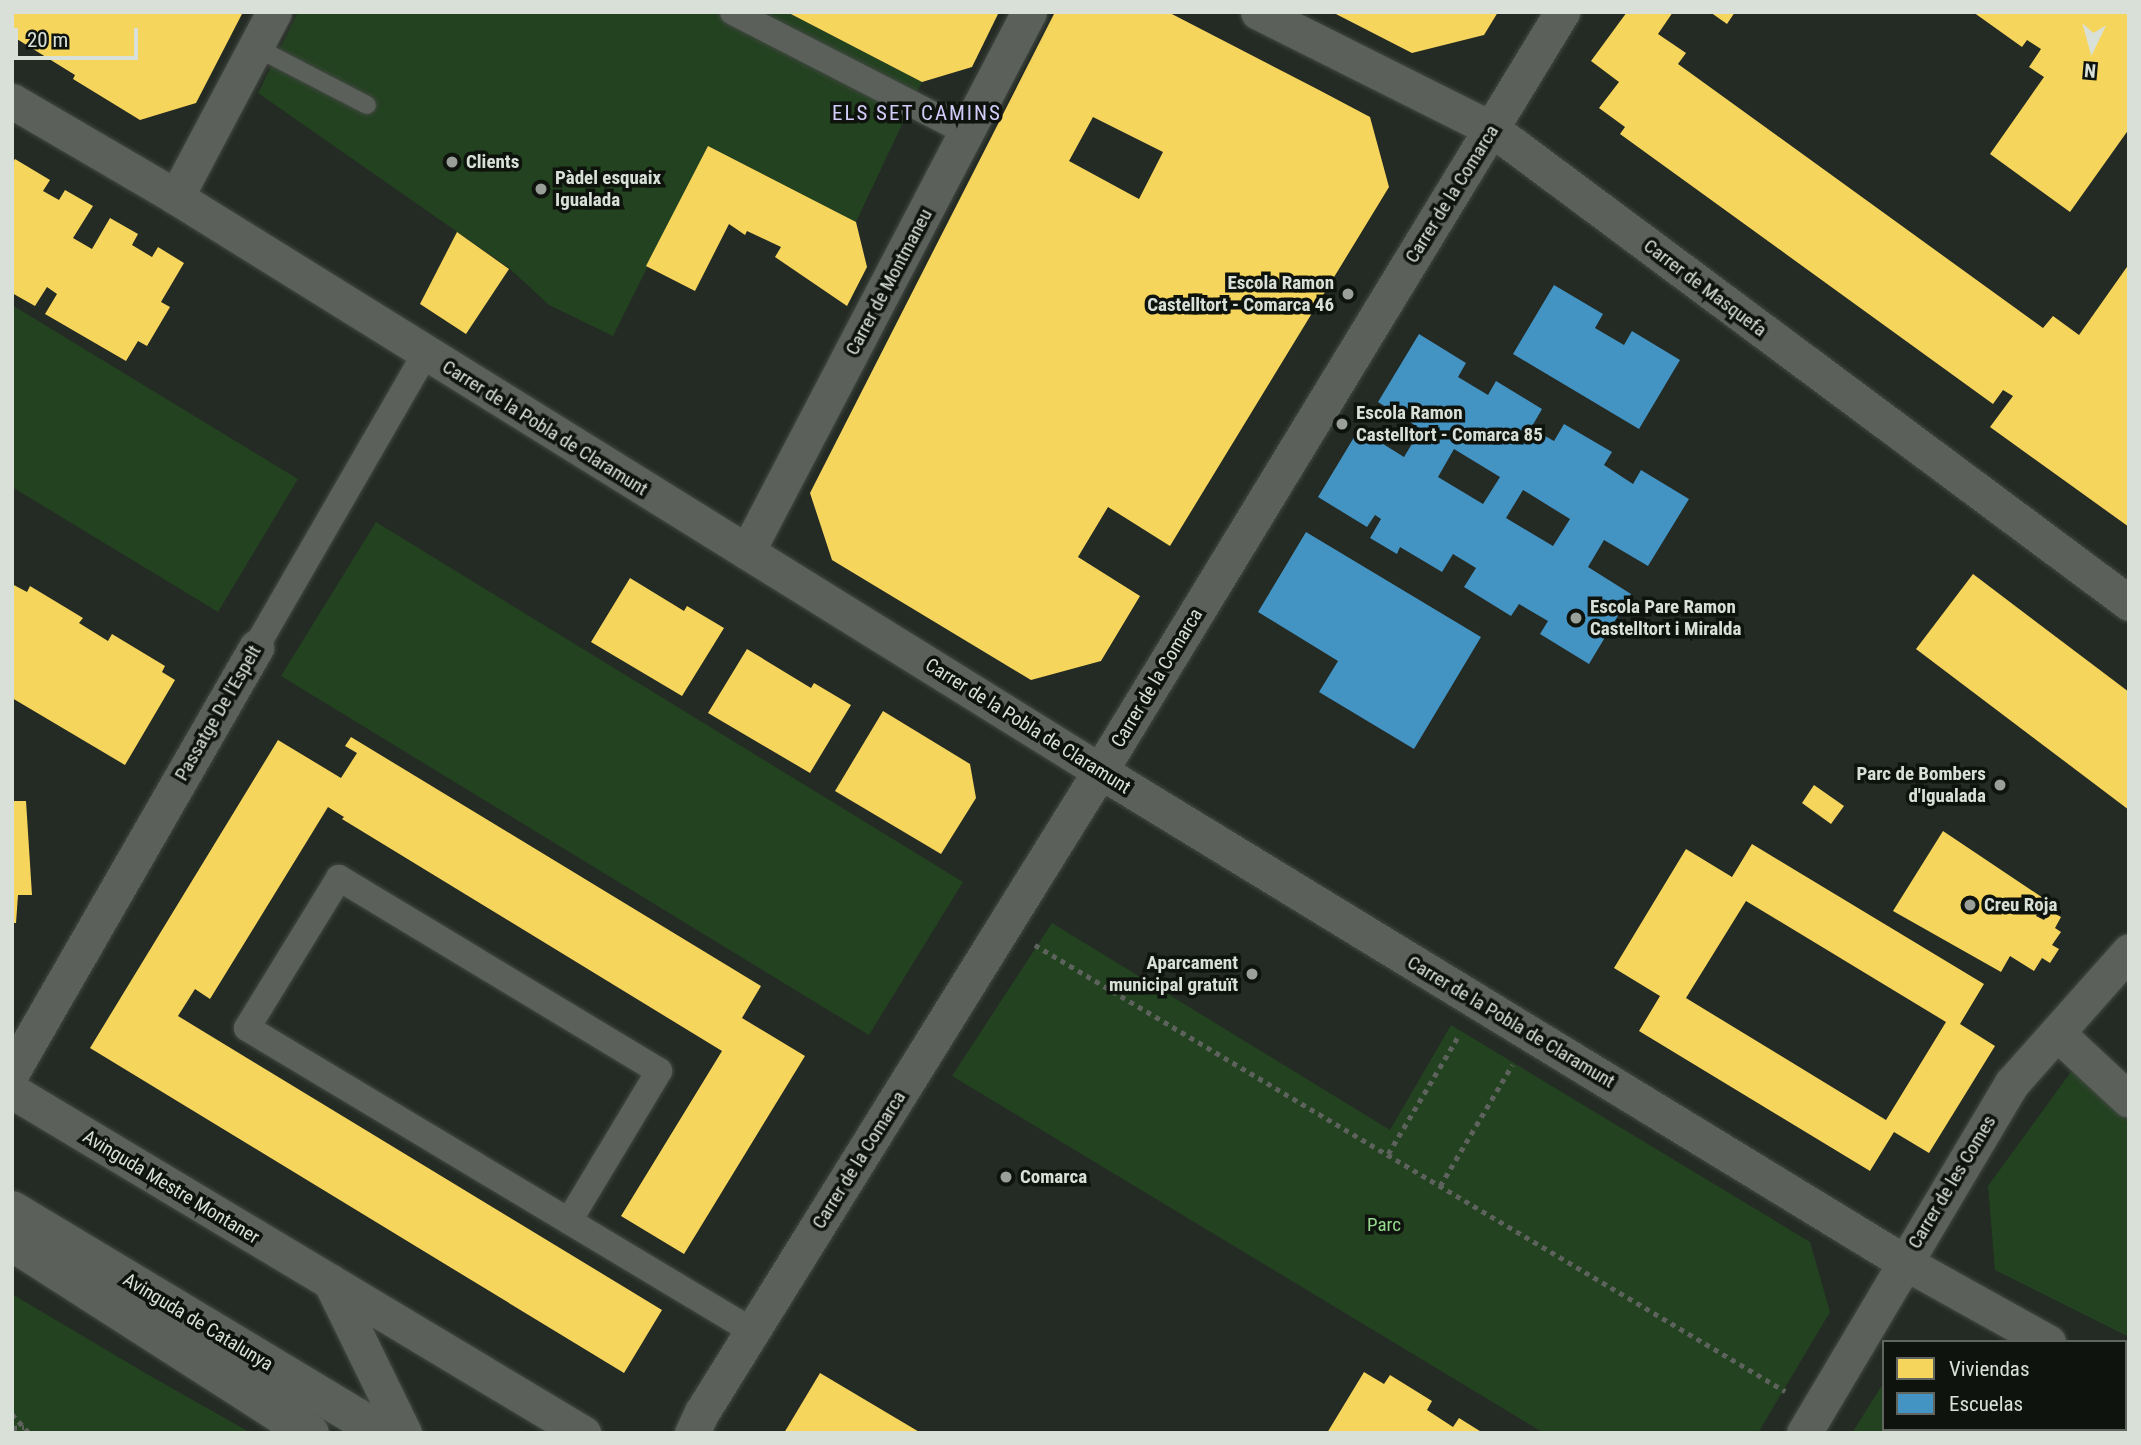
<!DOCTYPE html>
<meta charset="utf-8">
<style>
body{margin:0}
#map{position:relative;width:2141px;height:1445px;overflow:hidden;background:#242a24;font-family:"Roboto Condensed",sans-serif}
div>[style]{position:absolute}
.green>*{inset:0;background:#234220}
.homes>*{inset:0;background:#f6d55c}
.schools>*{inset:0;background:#4393c3}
.path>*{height:4.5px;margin-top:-2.25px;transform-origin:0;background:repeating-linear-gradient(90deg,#5e625d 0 5px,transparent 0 10px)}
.roads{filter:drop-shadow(0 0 2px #424742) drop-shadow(0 0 2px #424742)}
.service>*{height:18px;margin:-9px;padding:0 9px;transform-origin:9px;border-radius:9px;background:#5b605a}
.pedestrian>*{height:26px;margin:-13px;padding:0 13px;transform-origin:13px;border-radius:13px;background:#5b605a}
.minor>*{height:35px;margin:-17.5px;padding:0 17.5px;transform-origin:17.5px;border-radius:17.5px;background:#5b605a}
.tertiary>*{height:38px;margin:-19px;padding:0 19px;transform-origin:19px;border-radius:19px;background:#5b605a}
.dots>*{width:19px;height:19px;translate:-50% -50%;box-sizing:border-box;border:4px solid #0f130e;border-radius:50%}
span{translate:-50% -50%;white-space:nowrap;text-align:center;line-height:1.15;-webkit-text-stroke:7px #0f130e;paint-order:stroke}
.poi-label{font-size:19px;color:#d9e0d8;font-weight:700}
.left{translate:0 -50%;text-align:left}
.right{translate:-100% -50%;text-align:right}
.street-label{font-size:19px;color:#d9e0d8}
.park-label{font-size:19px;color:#96dc8e}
.neighbourhood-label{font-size:21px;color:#d3ccf8;letter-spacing:2px}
.frame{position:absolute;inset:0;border:14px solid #d9e0d8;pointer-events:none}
.legend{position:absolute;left:1882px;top:1340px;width:245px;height:91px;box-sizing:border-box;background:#0f130e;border:2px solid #60655f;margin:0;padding:9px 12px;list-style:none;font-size:21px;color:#d9e0d8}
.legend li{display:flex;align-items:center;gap:14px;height:35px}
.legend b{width:35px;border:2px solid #60655f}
.north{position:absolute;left:2057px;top:14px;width:70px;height:70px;-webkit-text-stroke:5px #0f130e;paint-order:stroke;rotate:185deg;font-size:19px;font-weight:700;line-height:28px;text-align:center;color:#d9e0d8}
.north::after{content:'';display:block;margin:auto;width:24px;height:32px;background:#d9e0d8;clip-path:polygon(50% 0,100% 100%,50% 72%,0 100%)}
.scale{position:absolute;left:14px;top:28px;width:124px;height:32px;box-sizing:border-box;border:4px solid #d9e0d8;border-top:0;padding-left:9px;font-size:21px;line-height:24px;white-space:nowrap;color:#d9e0d8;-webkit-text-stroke:5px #0f130e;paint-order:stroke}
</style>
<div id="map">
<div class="green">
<div style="clip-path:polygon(298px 12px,787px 12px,922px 82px,856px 222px,708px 146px,613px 336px,549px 305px,509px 268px,258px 93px)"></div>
<div style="clip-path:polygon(12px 305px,298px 479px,218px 612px,12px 487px)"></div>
<div style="clip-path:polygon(376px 522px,963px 882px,869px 1035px,281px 676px)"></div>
<div style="clip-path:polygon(1052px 923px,1390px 1130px,1451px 1025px,1810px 1242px,1830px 1312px,1758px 1433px,1544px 1433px,952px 1076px)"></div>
<div style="clip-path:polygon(2073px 1069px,2129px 1120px,2129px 1337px,1995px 1270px,1988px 1186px)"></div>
<div style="clip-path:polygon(12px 1294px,147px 1374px,251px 1433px,12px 1433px)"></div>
<div style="clip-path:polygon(1884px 1382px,1884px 1429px,2125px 1427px,2129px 1433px,1852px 1433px)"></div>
</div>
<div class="homes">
<div style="clip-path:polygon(12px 12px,243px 12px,196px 103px,140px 120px,73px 79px,75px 75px,12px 36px)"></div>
<div style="clip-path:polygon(787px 12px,999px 12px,972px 67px,922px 82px)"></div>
<div style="clip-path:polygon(evenodd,1055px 12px,1168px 12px,1319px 90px,1370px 117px,1389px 187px,1170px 546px,1108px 507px,1078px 557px,1140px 596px,1101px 661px,1031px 680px,832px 560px,810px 493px,1055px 12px,1093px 117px,1163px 152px,1139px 199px,1069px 161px,1093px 117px)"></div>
<div style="clip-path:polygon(1332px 12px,1498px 12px,1484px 35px,1412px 53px)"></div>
<div style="clip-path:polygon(1627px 12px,1673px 12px,1658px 34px,1686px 53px,1678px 64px,2043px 328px,2053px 316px,2079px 335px,2129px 264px,2129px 527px,1990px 427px,2013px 396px,2003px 390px,1993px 404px,1620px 134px,1625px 127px,1599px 108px,1619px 82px,1591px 61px)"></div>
<div style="clip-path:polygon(1710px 12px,1735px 12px,1727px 24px)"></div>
<div style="clip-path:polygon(1973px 12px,2129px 12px,2129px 129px,2070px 212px,1990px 154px,2044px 77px,2029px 67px,2041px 49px,2027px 40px,2022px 47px)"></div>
<div style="clip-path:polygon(708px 146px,856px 222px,867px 267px,847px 306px,775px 257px,781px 247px,747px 231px,745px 235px,729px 224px,695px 291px,646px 266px)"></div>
<div style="clip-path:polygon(15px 159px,50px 180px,43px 191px,59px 200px,65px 190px,93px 206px,73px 238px,92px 249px,110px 218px,138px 234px,132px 245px,152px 257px,158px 247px,184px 263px,161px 302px,170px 307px,147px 346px,138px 341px,126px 361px,45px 314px,57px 294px,47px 287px,35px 306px,12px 293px,12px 164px)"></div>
<div style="clip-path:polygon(457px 232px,509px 269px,466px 334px,420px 304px)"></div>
<div style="clip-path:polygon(1973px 574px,2129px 692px,2129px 810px,1916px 649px)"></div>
<div style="clip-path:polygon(630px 578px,684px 611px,687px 606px,724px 628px,682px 696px,591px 642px)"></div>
<div style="clip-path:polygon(12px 584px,27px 592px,30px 586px,83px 618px,79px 623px,108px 641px,112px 634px,165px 666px,162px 672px,175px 680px,125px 765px,12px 698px)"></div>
<div style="clip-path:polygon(747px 649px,811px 688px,814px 683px,851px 705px,810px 773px,708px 713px)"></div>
<div style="clip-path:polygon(883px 711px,970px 764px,976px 798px,941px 854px,835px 791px)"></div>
<div style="clip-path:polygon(351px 737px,761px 986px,742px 1018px,805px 1056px,684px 1254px,621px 1216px,722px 1051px,342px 819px,344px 817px,328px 807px,210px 999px,195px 989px,178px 1016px,662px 1310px,624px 1373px,90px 1048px,278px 740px,341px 778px,357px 753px,345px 746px)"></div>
<div style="clip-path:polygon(1814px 785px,1844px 806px,1831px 824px,1802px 803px)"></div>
<div style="clip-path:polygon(12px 801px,26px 801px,32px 895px,18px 895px,16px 923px,12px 923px)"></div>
<div style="clip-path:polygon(1943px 831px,2046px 900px,2036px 916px,2044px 920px,2050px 911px,2061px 917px,2055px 928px,2061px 932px,2052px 945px,2059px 949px,2050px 963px,2042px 958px,2034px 971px,2010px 956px,2001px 972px,1893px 911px)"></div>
<div style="clip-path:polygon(evenodd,1752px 844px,1984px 984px,1960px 1024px,1995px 1046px,1929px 1153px,1894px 1132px,1870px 1171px,1639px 1031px,1660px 996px,1614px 968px,1686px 849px,1732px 877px,1752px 844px,1746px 901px,1946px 1022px,1886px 1120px,1686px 998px,1746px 901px)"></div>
<div style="clip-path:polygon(1364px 1372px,1384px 1384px,1390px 1375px,1432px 1401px,1427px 1410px,1453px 1427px,1459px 1418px,1483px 1433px,1327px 1433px)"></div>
<div style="clip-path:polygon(820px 1373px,921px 1433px,784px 1433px)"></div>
</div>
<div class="schools">
<div style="clip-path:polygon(1554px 285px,1603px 314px,1595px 328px,1624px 345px,1632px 331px,1680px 360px,1639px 429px,1513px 354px)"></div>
<div style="clip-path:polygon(evenodd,1419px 334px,1466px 363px,1458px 377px,1488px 395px,1496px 381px,1542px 409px,1531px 428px,1554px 441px,1564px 424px,1612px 452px,1604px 465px,1633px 484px,1641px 470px,1689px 499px,1648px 566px,1604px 540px,1588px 567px,1631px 594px,1589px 664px,1540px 634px,1548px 621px,1519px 604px,1511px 616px,1464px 587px,1476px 568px,1453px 554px,1442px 572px,1400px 547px,1397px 554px,1370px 538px,1381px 519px,1375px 515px,1367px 527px,1318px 497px,1359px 429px,1404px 457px,1421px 429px,1378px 402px,1419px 334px,1454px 449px,1500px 477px,1483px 504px,1438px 477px,1454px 449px,1419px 334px,1523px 490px,1570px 519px,1553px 546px,1506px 518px,1523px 490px)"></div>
<div style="clip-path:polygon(1306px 532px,1481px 637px,1414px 749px,1319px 692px,1338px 661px,1258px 612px)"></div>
</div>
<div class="path">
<div style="left:1035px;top:945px;width:873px;rotate:30.74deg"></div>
<div style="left:1388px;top:1154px;width:139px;rotate:-59.2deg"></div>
<div style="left:1440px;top:1186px;width:141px;rotate:-59.2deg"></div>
<div style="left:12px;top:1414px;width:25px;rotate:48deg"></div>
<div style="left:12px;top:1428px;width:12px;rotate:-5deg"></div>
</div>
<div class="roads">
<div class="service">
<div style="left:255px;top:47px;width:126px;rotate:27.4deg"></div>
</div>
<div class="pedestrian">
<div style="left:733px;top:12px;width:264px;rotate:27.2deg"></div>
<div style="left:256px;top:647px;width:338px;rotate:-60deg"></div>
<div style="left:569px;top:1221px;width:175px;rotate:-59deg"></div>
<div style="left:659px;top:1071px;width:374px;rotate:-148.9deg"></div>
<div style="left:339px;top:878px;width:176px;rotate:121.5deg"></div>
<div style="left:247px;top:1028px;width:589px;rotate:30.96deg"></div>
</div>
<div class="minor">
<div style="left:1258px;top:12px;width:262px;rotate:26.6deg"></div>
<div style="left:1492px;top:129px;width:794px;rotate:36.65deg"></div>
<div style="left:12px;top:101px;width:190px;rotate:30.3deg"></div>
<div style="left:176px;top:197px;width:1088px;rotate:31.85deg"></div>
<div style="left:1100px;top:771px;width:942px;rotate:31.41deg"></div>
<div style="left:1904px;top:1262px;width:165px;rotate:29.1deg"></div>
<div style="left:176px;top:197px;width:209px;rotate:-62.1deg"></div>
<div style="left:747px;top:552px;width:609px;rotate:-62.43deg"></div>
<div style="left:2057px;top:1033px;width:98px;rotate:42.9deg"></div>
<div style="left:12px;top:1072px;width:490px;rotate:-60.1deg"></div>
<div style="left:12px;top:1091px;width:666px;rotate:30.92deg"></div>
<div style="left:330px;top:1281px;width:169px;rotate:64deg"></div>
<div style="left:2125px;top:1384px;width:4px;rotate:27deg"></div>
<div style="left:692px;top:1433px;width:23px;rotate:-65deg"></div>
<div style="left:702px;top:1412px;width:755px;rotate:-58.16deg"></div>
<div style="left:1100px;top:771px;width:889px;rotate:-58.67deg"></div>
<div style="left:1804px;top:1433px;width:407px;rotate:-59.3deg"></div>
<div style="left:2012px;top:1083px;width:176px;rotate:-48.4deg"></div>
</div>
<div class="tertiary">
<div style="left:12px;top:1210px;width:433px;rotate:31deg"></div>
<div style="left:12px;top:1242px;width:354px;rotate:32.7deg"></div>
</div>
</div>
<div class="dots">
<div style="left:452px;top:162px;background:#9aa099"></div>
<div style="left:541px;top:189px;background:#9aa099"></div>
<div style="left:1348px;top:294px;background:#9aa099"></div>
<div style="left:1342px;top:424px;background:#9aa099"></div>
<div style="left:1576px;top:618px;background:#9aa099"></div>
<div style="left:2000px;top:785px;background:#9aa099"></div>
<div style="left:1970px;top:905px;background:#9aa099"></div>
<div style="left:1252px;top:974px;background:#9aa099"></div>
<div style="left:1006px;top:1177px;background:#9aa099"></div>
</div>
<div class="poi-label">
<span class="left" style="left:466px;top:162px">Clients</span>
<span class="left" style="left:555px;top:189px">Pàdel esquaix<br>Igualada</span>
<span class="right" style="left:1334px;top:294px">Escola Ramon<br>Castelltort - Comarca 46</span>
<span class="left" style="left:1356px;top:424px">Escola Ramon<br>Castelltort - Comarca 85</span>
<span class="left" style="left:1590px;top:618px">Escola Pare Ramon<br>Castelltort i Miralda</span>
<span class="right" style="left:1986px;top:785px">Parc de Bombers<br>d'Igualada</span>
<span class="left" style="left:1984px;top:905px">Creu Roja</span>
<span class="right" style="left:1238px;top:974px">Aparcament<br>municipal gratuït</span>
<span class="left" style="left:1020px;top:1177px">Comarca</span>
</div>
<div class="street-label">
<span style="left:1452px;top:194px;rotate:-58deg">Carrer de la Comarca</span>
<span style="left:889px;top:282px;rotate:-62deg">Carrer de Montmaneu</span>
<span style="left:1705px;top:288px;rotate:37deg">Carrer de Masquefa</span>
<span style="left:545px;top:428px;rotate:32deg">Carrer de la Pobla de Claramunt</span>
<span style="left:1157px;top:678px;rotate:-59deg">Carrer de la Comarca</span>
<span style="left:218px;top:713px;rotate:-60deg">Passatge De l'Espelt</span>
<span style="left:1028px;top:726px;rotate:32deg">Carrer de la Pobla de Claramunt</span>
<span style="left:1511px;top:1022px;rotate:31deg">Carrer de la Pobla de Claramunt</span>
<span style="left:859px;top:1160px;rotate:-58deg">Carrer de la Comarca</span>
<span style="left:1952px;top:1182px;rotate:-59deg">Carrer de les Comes</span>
<span style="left:171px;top:1187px;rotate:31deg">Avinguda Mestre Montaner</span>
<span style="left:198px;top:1322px;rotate:31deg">Avinguda de Catalunya</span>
</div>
<div class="park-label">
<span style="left:1384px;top:1225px">Parc</span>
</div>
<div class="neighbourhood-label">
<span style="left:917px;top:113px">ELS SET CAMINS</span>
</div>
<div class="frame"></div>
<ul class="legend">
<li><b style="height:19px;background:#f6d55c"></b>Viviendas</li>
<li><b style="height:19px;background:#4393c3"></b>Escuelas</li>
</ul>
<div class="north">N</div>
<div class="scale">20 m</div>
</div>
